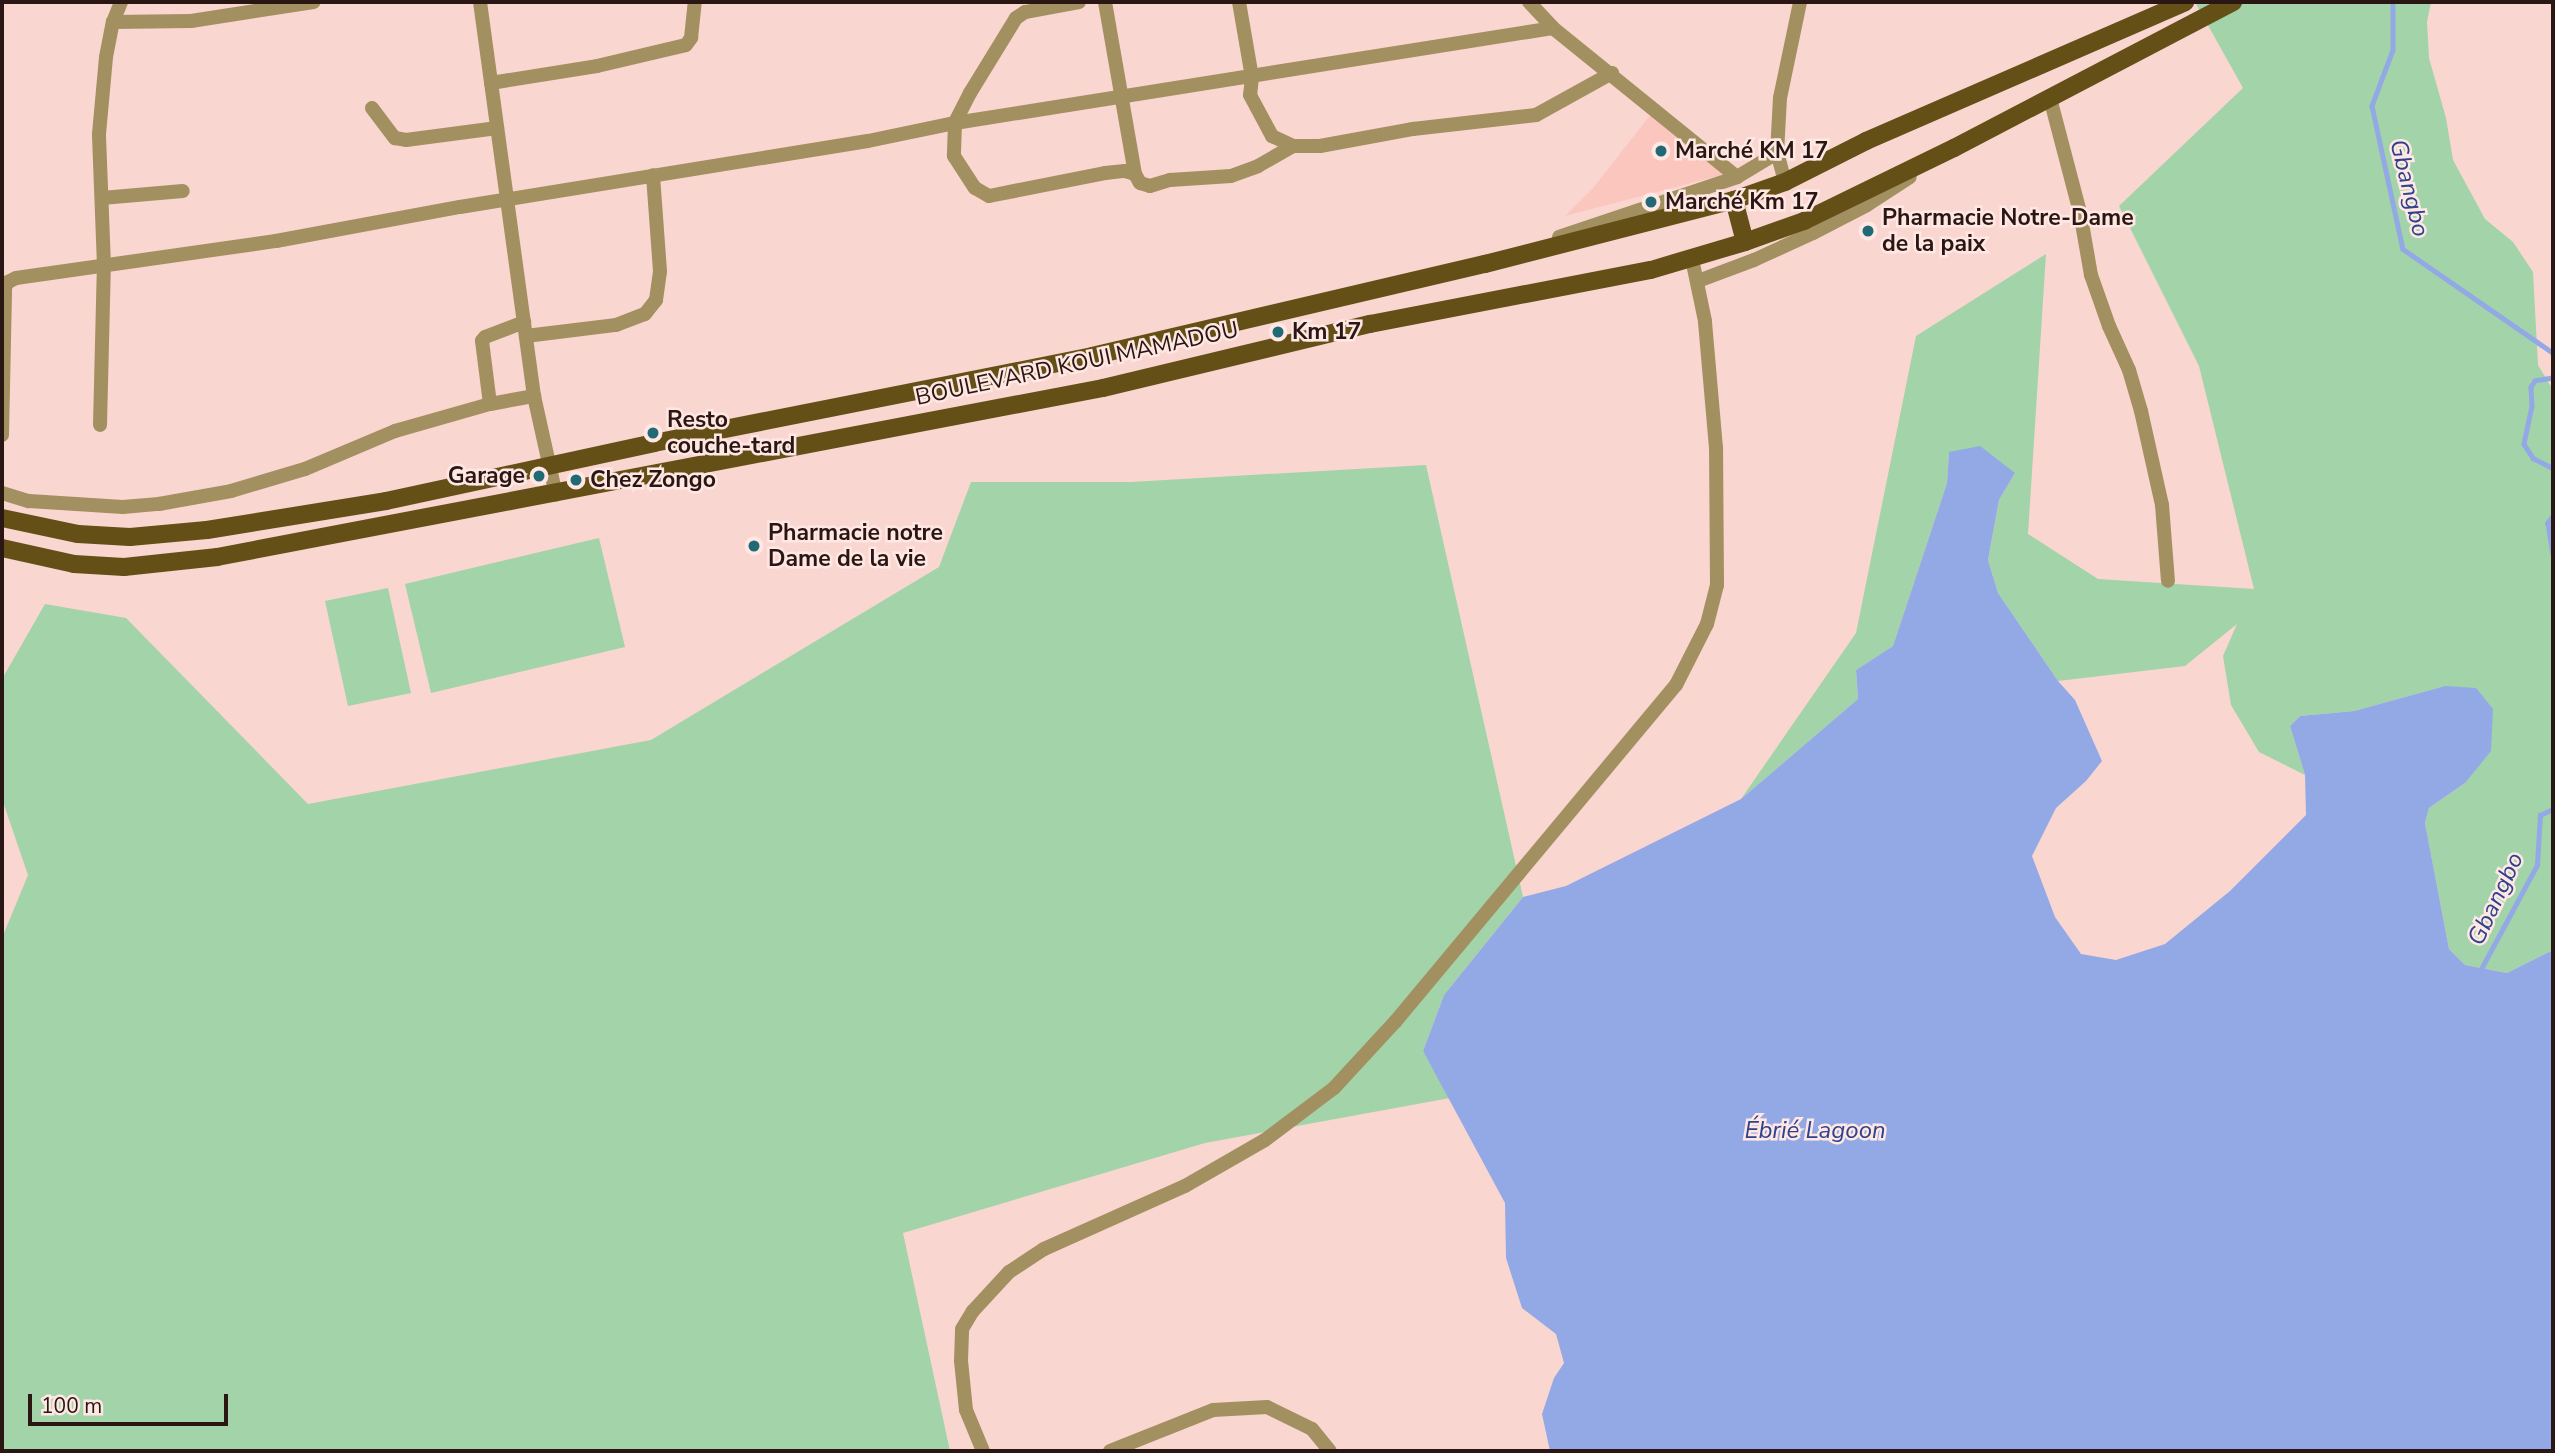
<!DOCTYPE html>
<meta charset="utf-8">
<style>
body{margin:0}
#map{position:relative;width:2555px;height:1453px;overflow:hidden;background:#fad6d1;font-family:"Nunito Sans",sans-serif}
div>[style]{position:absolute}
.built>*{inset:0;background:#fbc6be}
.green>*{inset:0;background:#a2d3a9}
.water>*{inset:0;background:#93a9e6}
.stream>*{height:4.5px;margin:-2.25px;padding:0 2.25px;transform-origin:2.25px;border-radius:2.25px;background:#93a9e6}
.street>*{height:14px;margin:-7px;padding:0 7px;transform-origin:7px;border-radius:7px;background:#a39060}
.primary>*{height:18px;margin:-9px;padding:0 9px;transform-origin:9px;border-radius:9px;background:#644f17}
.dots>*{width:19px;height:19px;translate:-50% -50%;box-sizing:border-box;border:4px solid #ffe7e3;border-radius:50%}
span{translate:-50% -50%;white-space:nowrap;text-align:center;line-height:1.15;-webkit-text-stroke:5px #ffe7e3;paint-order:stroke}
.poi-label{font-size:23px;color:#2a1613;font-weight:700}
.left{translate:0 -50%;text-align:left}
.right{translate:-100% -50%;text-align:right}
.street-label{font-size:23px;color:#2a1613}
.water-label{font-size:24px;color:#2e438b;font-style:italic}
.frame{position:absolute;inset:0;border:4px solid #2a1613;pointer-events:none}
.scale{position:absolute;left:28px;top:1394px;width:200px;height:32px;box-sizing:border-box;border:4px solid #2a1613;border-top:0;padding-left:9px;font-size:21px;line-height:24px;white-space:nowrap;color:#2a1613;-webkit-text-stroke:5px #ffe7e3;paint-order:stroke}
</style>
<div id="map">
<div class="built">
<div style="clip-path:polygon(1655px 109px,1726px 174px,1565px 216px,1593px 188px)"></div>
</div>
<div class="green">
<div style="clip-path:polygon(2195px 2px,2431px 2px,2427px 22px,2429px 58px,2446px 118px,2453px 160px,2485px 219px,2513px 242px,2533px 272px,2538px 365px,2553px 390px,2553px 950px,2507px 973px,2465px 965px,2449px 949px,2425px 823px,2429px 808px,2465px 783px,2445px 686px,2354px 711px,2300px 716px,2290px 726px,2305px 775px,2259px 752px,2231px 705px,2223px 656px,2237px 624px,2185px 666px,2058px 681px,1998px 593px,1988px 560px,1999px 500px,2015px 473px,1949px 453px,1947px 483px,1893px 646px,1856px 670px,1858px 699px,1741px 799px,1856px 633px,1916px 336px,2046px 254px,2028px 534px,2098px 579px,2254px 589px,2199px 366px,2119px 206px,2243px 88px)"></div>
<div style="clip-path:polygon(1426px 465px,1523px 897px,1444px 995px,1423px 1051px,1450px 1098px,1205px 1143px,903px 1233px,950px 1451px,2px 1451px,2px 938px,28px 875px,2px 799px,2px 679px,45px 604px,126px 618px,308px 804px,651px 740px,939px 567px,971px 482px,1131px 482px)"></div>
<div style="clip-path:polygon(599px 538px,625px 647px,431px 693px,405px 584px)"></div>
<div style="clip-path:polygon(388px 588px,411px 693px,348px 706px,325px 601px)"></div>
</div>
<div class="water">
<div style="clip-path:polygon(1980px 446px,2015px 473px,1999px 500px,1988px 560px,1998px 593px,2058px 681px,2075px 700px,2102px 761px,2086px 781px,2056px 808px,2032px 856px,2055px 917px,2081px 954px,2116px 960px,2165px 944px,2230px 891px,2306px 815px,2305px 775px,2290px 726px,2300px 716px,2354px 711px,2445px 686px,2476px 688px,2493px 709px,2491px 751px,2465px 783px,2429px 808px,2425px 823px,2449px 949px,2465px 965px,2507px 973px,2553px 950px,2553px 1451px,1550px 1451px,1542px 1414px,1554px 1378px,1564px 1363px,1556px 1334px,1522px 1308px,1506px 1258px,1505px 1203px,1423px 1051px,1444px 995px,1523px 897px,1566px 886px,1741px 799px,1858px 699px,1856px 670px,1893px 646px,1947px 483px,1949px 452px)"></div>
</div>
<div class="stream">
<div style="left:2393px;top:2px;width:48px;rotate:90deg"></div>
<div style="left:2393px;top:50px;width:60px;rotate:110.6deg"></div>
<div style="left:2372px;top:106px;width:146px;rotate:77.8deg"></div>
<div style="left:2403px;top:249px;width:183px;rotate:34.7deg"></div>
<div style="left:2553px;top:378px;width:18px;rotate:171deg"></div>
<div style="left:2535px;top:381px;width:7px;rotate:124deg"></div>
<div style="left:2531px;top:387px;width:19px;rotate:87deg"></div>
<div style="left:2532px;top:406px;width:39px;rotate:102deg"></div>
<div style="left:2524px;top:444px;width:17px;rotate:57deg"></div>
<div style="left:2533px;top:458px;width:22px;rotate:27deg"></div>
<div style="left:2553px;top:516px;width:9px;rotate:126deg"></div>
<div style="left:2548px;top:523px;width:31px;rotate:81deg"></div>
<div style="left:2481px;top:969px;width:118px;rotate:-61.7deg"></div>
<div style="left:2537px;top:865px;width:50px;rotate:-86.6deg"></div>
<div style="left:2540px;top:815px;width:14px;rotate:-25deg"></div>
</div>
<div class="street">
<div style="left:480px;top:2px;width:398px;rotate:82.2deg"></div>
<div style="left:534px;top:396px;width:101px;rotate:77.5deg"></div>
<div style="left:1079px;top:2px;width:55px;rotate:169.5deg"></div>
<div style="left:1025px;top:12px;width:11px;rotate:146deg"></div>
<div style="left:1016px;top:18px;width:88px;rotate:121.5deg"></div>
<div style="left:970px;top:93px;width:34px;rotate:117deg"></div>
<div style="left:955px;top:123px;width:33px;rotate:92deg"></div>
<div style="left:954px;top:156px;width:38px;rotate:57deg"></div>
<div style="left:975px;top:188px;width:16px;rotate:30deg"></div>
<div style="left:989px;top:196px;width:118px;rotate:-11.2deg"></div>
<div style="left:1105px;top:173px;width:20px;rotate:-6deg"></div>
<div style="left:1125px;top:171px;width:10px;rotate:17deg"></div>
<div style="left:1105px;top:2px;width:175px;rotate:80.1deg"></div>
<div style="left:1135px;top:174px;width:10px;rotate:61deg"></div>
<div style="left:1140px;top:183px;width:10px;rotate:17deg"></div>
<div style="left:1150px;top:186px;width:21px;rotate:-17deg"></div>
<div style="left:1170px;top:180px;width:61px;rotate:-3.8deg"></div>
<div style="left:1231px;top:176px;width:29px;rotate:-20deg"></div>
<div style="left:1258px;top:166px;width:40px;rotate:-29.7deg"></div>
<div style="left:1239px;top:2px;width:76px;rotate:80.2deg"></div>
<div style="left:1252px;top:77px;width:18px;rotate:96deg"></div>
<div style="left:1250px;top:95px;width:47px;rotate:61.8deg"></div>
<div style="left:1272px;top:136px;width:23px;rotate:25deg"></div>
<div style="left:1293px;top:146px;width:27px"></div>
<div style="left:1320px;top:146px;width:95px;rotate:-10.4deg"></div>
<div style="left:1413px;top:129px;width:124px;rotate:-6.5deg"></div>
<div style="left:1536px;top:115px;width:87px;rotate:-28.9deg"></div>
<div style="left:1529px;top:2px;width:35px;rotate:47deg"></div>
<div style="left:1553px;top:28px;width:237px;rotate:39deg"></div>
<div style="left:113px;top:22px;width:78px;rotate:-0.7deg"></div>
<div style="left:191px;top:21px;width:124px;rotate:-8.8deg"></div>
<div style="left:491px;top:83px;width:107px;rotate:-9.1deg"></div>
<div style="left:597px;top:66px;width:91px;rotate:-13.3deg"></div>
<div style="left:686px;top:45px;width:9px;rotate:-54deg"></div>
<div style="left:691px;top:38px;width:36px;rotate:-84deg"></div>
<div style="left:2050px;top:98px;width:118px;rotate:75.3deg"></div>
<div style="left:2080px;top:212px;width:64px;rotate:80.1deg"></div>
<div style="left:2091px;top:275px;width:54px;rotate:70.6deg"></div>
<div style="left:2109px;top:326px;width:48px;rotate:65.6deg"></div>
<div style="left:2129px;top:370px;width:43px;rotate:73.7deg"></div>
<div style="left:2141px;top:411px;width:96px;rotate:77.4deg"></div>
<div style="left:2162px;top:505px;width:76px;rotate:85.5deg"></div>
<div style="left:372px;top:108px;width:38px;rotate:53deg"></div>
<div style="left:395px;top:138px;width:11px;rotate:10deg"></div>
<div style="left:406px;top:140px;width:92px;rotate:-7.5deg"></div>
<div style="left:1785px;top:182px;width:30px;rotate:-105deg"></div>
<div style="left:1777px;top:153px;width:55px;rotate:-86.9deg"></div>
<div style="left:1780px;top:98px;width:98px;rotate:-78.2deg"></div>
<div style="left:102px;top:198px;width:81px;rotate:-4.9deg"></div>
<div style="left:1559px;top:237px;width:188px;rotate:-18.6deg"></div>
<div style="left:1737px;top:177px;width:47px;rotate:-31deg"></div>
<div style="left:1698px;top:281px;width:60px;rotate:-20.6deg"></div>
<div style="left:1754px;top:260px;width:65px;rotate:-24.6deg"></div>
<div style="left:1813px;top:233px;width:61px;rotate:-27.4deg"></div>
<div style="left:1867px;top:205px;width:51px;rotate:-33.1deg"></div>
<div style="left:526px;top:336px;width:91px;rotate:-7deg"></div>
<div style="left:616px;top:325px;width:31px;rotate:-21deg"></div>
<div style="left:645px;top:314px;width:18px;rotate:-52deg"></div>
<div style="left:656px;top:300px;width:29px;rotate:-82deg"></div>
<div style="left:660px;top:271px;width:96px;rotate:-94.2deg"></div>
<div style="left:490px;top:404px;width:64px;rotate:-97.2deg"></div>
<div style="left:482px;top:341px;width:5px;rotate:-53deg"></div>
<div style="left:485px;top:337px;width:42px;rotate:-21deg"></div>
<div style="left:100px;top:425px;width:159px;rotate:-88.6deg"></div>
<div style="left:104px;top:266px;width:132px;rotate:-92.2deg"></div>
<div style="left:99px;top:134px;width:77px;rotate:-84.8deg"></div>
<div style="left:106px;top:57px;width:36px;rotate:-79deg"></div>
<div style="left:113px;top:22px;width:22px;rotate:-68deg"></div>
<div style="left:2px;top:435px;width:148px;rotate:-88.8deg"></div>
<div style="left:5px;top:287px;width:6px;rotate:-59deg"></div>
<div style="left:8px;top:282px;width:9px;rotate:-27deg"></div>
<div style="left:16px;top:278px;width:263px;rotate:-8.1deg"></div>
<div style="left:276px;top:241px;width:187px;rotate:-10.5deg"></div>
<div style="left:460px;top:207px;width:413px;rotate:-9.2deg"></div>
<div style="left:868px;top:141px;width:89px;rotate:-11.7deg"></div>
<div style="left:955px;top:123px;width:605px;rotate:-9.03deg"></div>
<div style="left:2px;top:493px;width:28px;rotate:17deg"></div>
<div style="left:29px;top:501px;width:94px;rotate:3.7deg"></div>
<div style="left:123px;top:507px;width:36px;rotate:-5deg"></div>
<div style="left:159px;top:504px;width:73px;rotate:-10.2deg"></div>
<div style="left:231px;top:491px;width:77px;rotate:-16.6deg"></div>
<div style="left:305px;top:469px;width:98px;rotate:-22.9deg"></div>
<div style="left:395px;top:431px;width:99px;rotate:-15.9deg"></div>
<div style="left:490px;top:404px;width:45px;rotate:-10.3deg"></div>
<div style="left:983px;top:1451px;width:44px;rotate:-112.5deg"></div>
<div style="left:966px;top:1410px;width:49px;rotate:-95.8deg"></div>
<div style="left:961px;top:1361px;width:32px;rotate:-88deg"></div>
<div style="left:962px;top:1329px;width:21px;rotate:-59deg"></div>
<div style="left:973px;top:1311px;width:53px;rotate:-47.3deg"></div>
<div style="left:1009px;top:1272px;width:42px;rotate:-33.3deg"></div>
<div style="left:1044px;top:1249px;width:154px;rotate:-24.1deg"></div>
<div style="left:1185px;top:1186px;width:92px;rotate:-29.9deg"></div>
<div style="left:1265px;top:1140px;width:86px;rotate:-37deg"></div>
<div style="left:1334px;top:1088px;width:90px;rotate:-47.3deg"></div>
<div style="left:1395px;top:1022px;width:439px;rotate:-50.2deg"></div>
<div style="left:1676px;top:685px;width:68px;rotate:-63.1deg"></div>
<div style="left:1707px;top:624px;width:40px;rotate:-75.6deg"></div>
<div style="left:1717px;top:585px;width:137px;rotate:-90.4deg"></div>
<div style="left:1716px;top:448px;width:127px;rotate:-95deg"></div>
<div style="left:1705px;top:321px;width:63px;rotate:-101.8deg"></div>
<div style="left:1110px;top:1451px;width:111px;rotate:-21.7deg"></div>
<div style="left:1213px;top:1410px;width:54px;rotate:-3.2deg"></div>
<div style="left:1267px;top:1407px;width:50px;rotate:26.1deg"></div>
<div style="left:1312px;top:1429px;width:28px;rotate:51deg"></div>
</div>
<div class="primary">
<div style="left:1734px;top:200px;width:43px;rotate:75.3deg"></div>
<div style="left:2px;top:518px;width:78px;rotate:11.9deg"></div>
<div style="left:78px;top:534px;width:52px;rotate:3.3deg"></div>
<div style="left:130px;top:537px;width:77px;rotate:-5.2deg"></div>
<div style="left:207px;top:530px;width:181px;rotate:-9.2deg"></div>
<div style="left:386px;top:501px;width:274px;rotate:-12.2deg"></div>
<div style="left:654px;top:443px;width:447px;rotate:-11.2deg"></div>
<div style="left:1092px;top:356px;width:404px;rotate:-13.2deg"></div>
<div style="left:1485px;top:264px;width:257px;rotate:-14.4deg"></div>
<div style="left:1734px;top:200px;width:54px;rotate:-19.4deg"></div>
<div style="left:1785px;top:182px;width:91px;rotate:-26.8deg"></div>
<div style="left:1866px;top:141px;width:348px;rotate:-23.5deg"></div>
<div style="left:2px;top:548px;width:74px;rotate:12.5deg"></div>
<div style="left:74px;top:564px;width:50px;rotate:3.4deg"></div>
<div style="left:124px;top:567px;width:94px;rotate:-6.1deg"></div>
<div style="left:217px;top:557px;width:902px;rotate:-10.8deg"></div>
<div style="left:1103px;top:388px;width:275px;rotate:-13.5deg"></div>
<div style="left:1370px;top:324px;width:286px;rotate:-10.9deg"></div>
<div style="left:1651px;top:270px;width:98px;rotate:-16.6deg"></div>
<div style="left:1745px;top:242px;width:63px;rotate:-19.6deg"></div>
<div style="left:1804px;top:221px;width:167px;rotate:-26deg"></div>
<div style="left:1954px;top:148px;width:315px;rotate:-27.6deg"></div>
</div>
<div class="dots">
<div style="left:1661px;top:151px;background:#216a75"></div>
<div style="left:1651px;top:202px;background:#216a75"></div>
<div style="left:1868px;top:231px;background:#216a75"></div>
<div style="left:1278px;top:332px;background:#216a75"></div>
<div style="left:653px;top:433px;background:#216a75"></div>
<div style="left:539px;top:476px;background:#216a75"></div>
<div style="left:576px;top:480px;background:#216a75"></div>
<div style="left:754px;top:546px;background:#216a75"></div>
</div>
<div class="poi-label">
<span class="left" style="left:1675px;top:151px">Marché KM 17</span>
<span class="left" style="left:1665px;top:202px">Marché Km 17</span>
<span class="left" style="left:1882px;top:231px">Pharmacie Notre-Dame<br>de la paix</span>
<span class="left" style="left:1292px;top:332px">Km 17</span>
<span class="left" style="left:667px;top:433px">Resto<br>couche-tard</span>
<span class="right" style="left:525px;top:476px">Garage</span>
<span class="left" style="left:590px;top:480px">Chez Zongo</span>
<span class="left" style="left:768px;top:546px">Pharmacie notre<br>Dame de la vie</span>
</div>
<div class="street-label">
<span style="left:1077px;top:364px;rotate:-12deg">BOULEVARD KOUI MAMADOU</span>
</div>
<div class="water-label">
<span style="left:2409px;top:188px;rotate:76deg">Gbangbo</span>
<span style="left:2496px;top:899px;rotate:-65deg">Gbangbo</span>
<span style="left:1815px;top:1131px">Ébrié Lagoon</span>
</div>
<div class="frame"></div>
<div class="scale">100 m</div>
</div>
